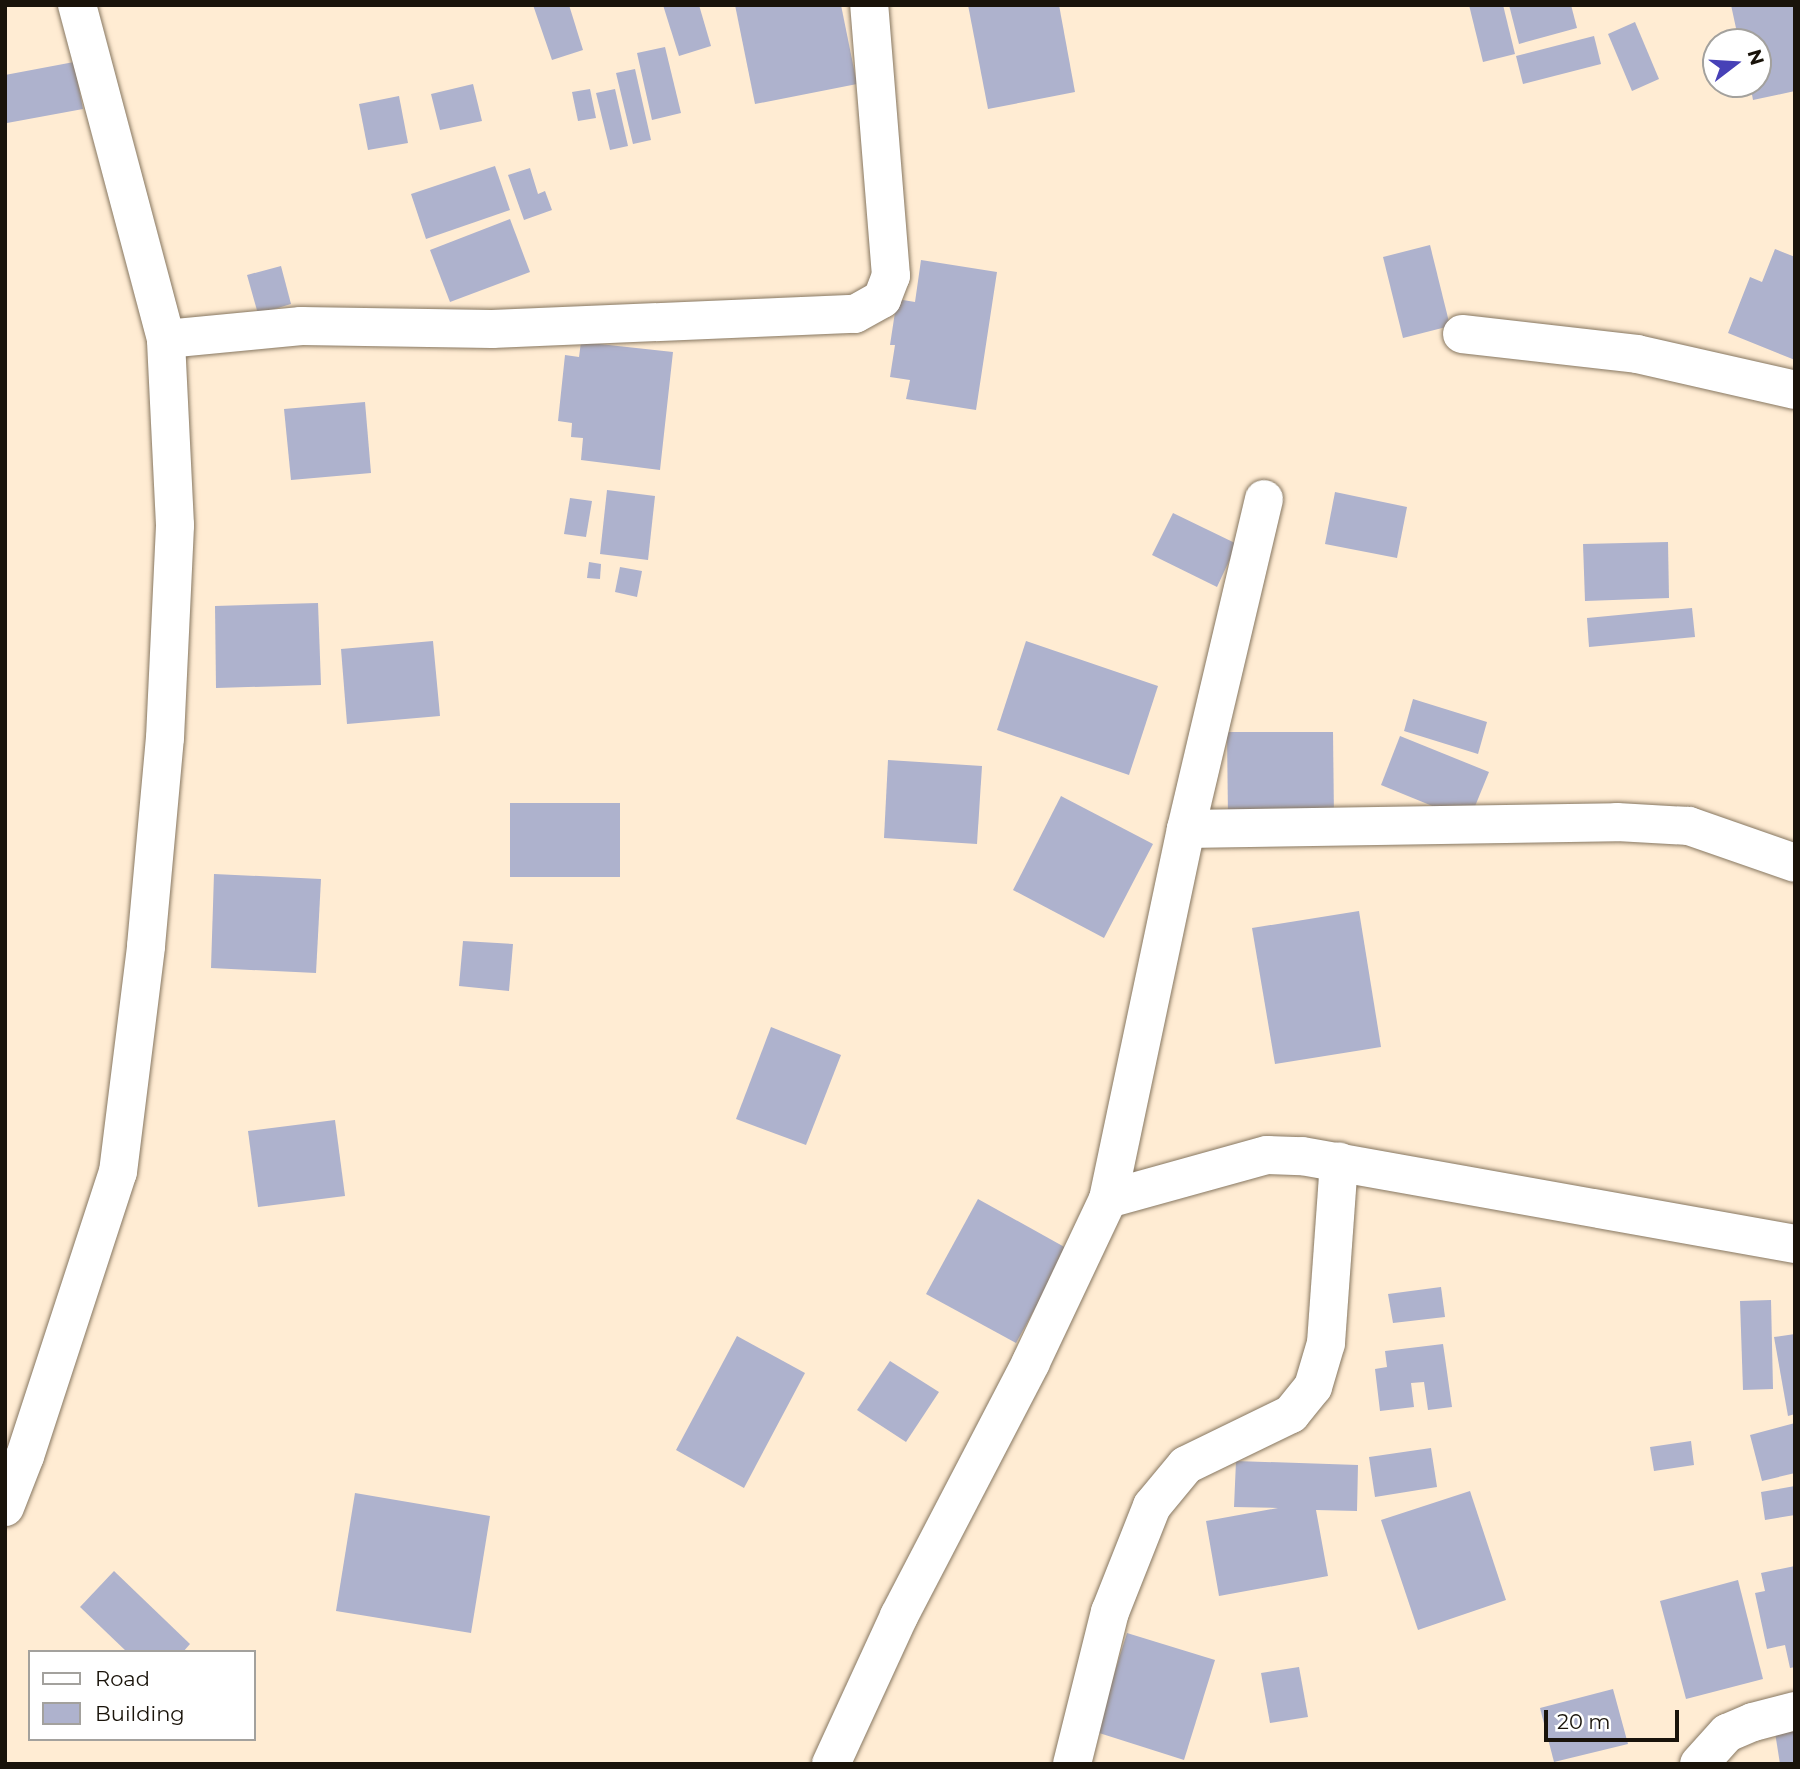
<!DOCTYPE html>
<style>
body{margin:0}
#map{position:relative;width:1800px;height:1769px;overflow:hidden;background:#ffecd3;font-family:Montserrat,sans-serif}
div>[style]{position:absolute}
.building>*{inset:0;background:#aeb2cd}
.roads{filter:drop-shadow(0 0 2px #877761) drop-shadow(0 0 2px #877761)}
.minor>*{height:38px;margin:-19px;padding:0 19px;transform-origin:19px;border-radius:19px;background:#fff}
span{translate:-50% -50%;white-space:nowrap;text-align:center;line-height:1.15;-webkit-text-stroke:7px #fff;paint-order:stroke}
.frame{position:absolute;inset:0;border:7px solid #19130a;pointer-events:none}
.legend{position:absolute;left:28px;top:1650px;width:228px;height:91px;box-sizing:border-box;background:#fff;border:2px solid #a3a19d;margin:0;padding:9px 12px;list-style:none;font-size:21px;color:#19130a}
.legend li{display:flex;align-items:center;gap:14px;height:35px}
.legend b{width:35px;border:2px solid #a3a19d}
.north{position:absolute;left:1702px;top:28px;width:70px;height:70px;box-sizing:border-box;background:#fff;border:2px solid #a3a19d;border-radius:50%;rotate:73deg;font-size:19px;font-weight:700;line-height:28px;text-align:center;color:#19130a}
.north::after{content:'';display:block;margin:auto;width:24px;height:32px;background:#4741b7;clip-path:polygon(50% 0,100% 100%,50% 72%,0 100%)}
.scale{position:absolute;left:1544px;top:1710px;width:135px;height:32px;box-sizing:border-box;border:4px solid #19130a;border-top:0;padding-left:9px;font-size:21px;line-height:24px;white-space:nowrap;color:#19130a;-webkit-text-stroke:5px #fff;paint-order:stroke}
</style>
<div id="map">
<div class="building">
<div style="clip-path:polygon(533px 5px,569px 5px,583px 50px,552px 60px)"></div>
<div style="clip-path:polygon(663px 5px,699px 5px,711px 46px,679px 56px)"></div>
<div style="clip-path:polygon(735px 5px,841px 5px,857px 84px,755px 104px)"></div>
<div style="clip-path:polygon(968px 5px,1059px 5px,1075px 92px,988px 109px)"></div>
<div style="clip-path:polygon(1469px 5px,1503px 5px,1515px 54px,1483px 62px)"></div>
<div style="clip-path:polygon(1509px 5px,1571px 5px,1577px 28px,1519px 44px)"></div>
<div style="clip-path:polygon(1731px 5px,1795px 5px,1795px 91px,1753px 100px,1750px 84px,1758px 84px,1758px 42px,1739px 42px)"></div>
<div style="clip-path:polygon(1635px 22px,1659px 79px,1632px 91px,1608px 34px)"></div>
<div style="clip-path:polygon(1594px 36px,1601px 64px,1523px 84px,1516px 56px)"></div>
<div style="clip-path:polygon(665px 47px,681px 113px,652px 120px,637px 53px)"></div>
<div style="clip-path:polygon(74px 62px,83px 109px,7px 123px,5px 75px)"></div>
<div style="clip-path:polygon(635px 69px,651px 140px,633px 144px,616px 73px)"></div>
<div style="clip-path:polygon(473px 84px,482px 121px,440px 130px,431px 94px)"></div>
<div style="clip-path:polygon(590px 89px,596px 118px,578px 121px,572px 92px)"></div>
<div style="clip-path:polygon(615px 89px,628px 146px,610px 150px,596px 93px)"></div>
<div style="clip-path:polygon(399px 96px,408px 143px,368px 150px,359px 104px)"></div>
<div style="clip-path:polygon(495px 166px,510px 210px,426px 239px,411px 194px)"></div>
<div style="clip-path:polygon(530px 168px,538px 194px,545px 191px,552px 210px,524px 220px,508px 175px)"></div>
<div style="clip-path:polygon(510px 219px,530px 272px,450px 302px,430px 250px)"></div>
<div style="clip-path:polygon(1430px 245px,1450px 326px,1403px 338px,1383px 257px)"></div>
<div style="clip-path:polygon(1775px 249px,1795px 257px,1795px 360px,1728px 333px,1750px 277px,1762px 282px)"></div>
<div style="clip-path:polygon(921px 260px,997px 272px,976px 410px,906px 399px,910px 380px,890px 377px,895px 345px,890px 345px,897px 299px,915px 302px)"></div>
<div style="clip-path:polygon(281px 266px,291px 304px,258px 314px,247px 275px)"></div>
<div style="clip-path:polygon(581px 342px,673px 352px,660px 470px,581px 460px,583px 438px,571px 437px,572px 423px,558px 421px,565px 355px,579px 357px)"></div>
<div style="clip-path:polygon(365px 402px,371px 473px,291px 480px,284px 409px)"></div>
<div style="clip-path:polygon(607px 490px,655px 496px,648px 560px,600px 554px)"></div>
<div style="clip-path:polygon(1335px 492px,1407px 507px,1397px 558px,1325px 544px)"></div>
<div style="clip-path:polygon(570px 498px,592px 501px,586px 537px,564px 534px)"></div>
<div style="clip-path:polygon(1173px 513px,1237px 544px,1217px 587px,1152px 555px)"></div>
<div style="clip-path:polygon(1668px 542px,1669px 598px,1585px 601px,1583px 544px)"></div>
<div style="clip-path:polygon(589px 562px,601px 564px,600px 579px,587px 578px)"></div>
<div style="clip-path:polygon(620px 567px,642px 571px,637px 597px,615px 592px)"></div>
<div style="clip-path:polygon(318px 603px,321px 685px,216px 688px,215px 606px)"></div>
<div style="clip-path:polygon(1692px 608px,1695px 637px,1589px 647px,1587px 618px)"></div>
<div style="clip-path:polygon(433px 641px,440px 716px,347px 724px,341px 649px)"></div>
<div style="clip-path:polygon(1026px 641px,1158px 686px,1129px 775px,997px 730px)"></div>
<div style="clip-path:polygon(1413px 699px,1487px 722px,1478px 754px,1404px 731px)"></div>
<div style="clip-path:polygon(1227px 732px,1333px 732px,1334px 818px,1228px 819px)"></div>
<div style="clip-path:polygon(1400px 736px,1489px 772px,1469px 821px,1381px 785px)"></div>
<div style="clip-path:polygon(888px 760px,982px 766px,977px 844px,884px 838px)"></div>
<div style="clip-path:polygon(1061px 796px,1153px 844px,1104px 938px,1013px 890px)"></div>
<div style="clip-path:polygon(510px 803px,620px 803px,620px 877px,510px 877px)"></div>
<div style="clip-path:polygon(214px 874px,321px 879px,316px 973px,211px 968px)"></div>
<div style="clip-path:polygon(1359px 911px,1381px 1047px,1275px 1064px,1252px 928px)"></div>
<div style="clip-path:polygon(463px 941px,513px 944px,509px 991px,459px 986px)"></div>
<div style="clip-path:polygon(771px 1027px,841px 1055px,806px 1145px,736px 1119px)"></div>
<div style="clip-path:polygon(335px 1120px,345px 1196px,258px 1207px,248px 1131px)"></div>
<div style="clip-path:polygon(978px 1199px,1068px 1249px,1016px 1343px,926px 1294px)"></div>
<div style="clip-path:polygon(1441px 1287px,1445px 1317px,1393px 1323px,1388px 1294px)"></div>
<div style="clip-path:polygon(1771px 1300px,1773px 1389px,1743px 1390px,1740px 1301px)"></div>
<div style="clip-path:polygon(1795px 1334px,1795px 1414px,1788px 1416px,1774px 1337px)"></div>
<div style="clip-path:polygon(737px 1336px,805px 1373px,744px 1488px,676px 1450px)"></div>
<div style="clip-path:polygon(1443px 1344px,1452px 1407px,1428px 1410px,1424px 1382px,1411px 1383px,1414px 1407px,1380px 1411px,1375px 1369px,1387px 1367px,1385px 1351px)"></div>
<div style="clip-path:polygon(890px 1361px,939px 1392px,906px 1442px,857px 1410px)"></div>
<div style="clip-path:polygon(1795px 1423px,1795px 1473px,1762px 1481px,1750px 1435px)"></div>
<div style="clip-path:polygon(1691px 1441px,1694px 1465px,1654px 1471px,1650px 1447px)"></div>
<div style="clip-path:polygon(1431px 1448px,1437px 1487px,1375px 1497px,1369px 1457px)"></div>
<div style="clip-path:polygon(1236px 1461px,1358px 1465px,1357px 1511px,1316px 1510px,1328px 1576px,1219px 1596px,1206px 1521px,1278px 1508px,1234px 1507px)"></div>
<div style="clip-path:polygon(1795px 1486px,1795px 1515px,1765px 1520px,1761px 1492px)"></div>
<div style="clip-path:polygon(1470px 1491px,1506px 1600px,1418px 1630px,1381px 1520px)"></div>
<div style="clip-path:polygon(355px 1493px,490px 1516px,471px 1633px,336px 1611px)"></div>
<div style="clip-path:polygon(1795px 1566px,1795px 1667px,1790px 1668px,1785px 1645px,1767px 1649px,1755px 1593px,1765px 1591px,1761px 1573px)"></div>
<div style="clip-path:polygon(114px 1571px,190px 1644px,183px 1652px,127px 1652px,80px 1607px)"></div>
<div style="clip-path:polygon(1738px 1580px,1763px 1679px,1686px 1699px,1660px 1601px)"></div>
<div style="clip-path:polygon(1127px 1633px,1215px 1660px,1184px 1760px,1096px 1732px)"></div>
<div style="clip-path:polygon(1299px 1667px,1308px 1717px,1270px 1723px,1261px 1673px)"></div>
<div style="clip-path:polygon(1613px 1689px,1628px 1744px,1554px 1762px,1540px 1708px)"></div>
<div style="clip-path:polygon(1795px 1723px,1795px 1764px,1780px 1764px,1774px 1726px)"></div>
</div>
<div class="roads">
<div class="minor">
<div style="left:1462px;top:334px;width:176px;rotate:6.5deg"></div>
<div style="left:1637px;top:354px;width:162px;rotate:12.8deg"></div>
<div style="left:166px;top:339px;width:136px;rotate:-5.5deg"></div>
<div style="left:301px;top:326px;width:191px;rotate:0.9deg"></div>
<div style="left:492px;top:329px;width:363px;rotate:-2.4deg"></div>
<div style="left:855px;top:314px;width:31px;rotate:-29deg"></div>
<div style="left:882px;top:299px;width:25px;rotate:-69deg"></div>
<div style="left:891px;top:276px;width:272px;rotate:-94.6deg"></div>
<div style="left:1186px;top:829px;width:431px;rotate:-0.9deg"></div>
<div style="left:1617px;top:822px;width:72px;rotate:3.2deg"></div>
<div style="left:1689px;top:826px;width:112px;rotate:19.2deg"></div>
<div style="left:1108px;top:1199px;width:165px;rotate:-15.5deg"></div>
<div style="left:1267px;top:1155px;width:35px;rotate:2deg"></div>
<div style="left:1302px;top:1156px;width:501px;rotate:10.12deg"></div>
<div style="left:5px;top:1507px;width:55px;rotate:-68.6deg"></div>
<div style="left:25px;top:1456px;width:299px;rotate:-71.9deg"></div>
<div style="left:118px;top:1172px;width:228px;rotate:-82.9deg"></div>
<div style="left:146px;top:946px;width:209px;rotate:-84.8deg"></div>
<div style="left:165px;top:738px;width:213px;rotate:-87.3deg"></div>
<div style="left:175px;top:525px;width:186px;rotate:-92.8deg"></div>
<div style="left:166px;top:339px;width:346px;rotate:-104.9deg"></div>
<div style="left:831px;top:1764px;width:163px;rotate:-65.3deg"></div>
<div style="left:899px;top:1616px;width:286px;rotate:-62.5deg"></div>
<div style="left:1031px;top:1362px;width:180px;rotate:-64.7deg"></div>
<div style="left:1108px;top:1199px;width:378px;rotate:-78.1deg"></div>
<div style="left:1186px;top:829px;width:339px;rotate:-76.7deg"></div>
<div style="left:1072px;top:1764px;width:157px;rotate:-76deg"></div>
<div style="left:1110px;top:1612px;width:114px;rotate:-68.4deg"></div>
<div style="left:1152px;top:1506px;width:53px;rotate:-50.3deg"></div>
<div style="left:1186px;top:1465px;width:117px;rotate:-25.9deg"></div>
<div style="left:1291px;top:1414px;width:35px;rotate:-51deg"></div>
<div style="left:1313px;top:1387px;width:46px;rotate:-73.5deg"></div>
<div style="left:1326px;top:1343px;width:182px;rotate:-85.9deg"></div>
<div style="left:1699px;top:1764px;width:42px;rotate:-47.9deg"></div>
<div style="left:1727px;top:1733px;width:28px;rotate:-23deg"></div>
<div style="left:1753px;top:1722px;width:43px;rotate:-14.7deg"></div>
</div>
</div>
<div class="frame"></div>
<ul class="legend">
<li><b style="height:9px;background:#fff"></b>Road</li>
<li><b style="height:19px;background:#aeb2cd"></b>Building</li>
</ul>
<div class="north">N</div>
<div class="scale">20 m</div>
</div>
